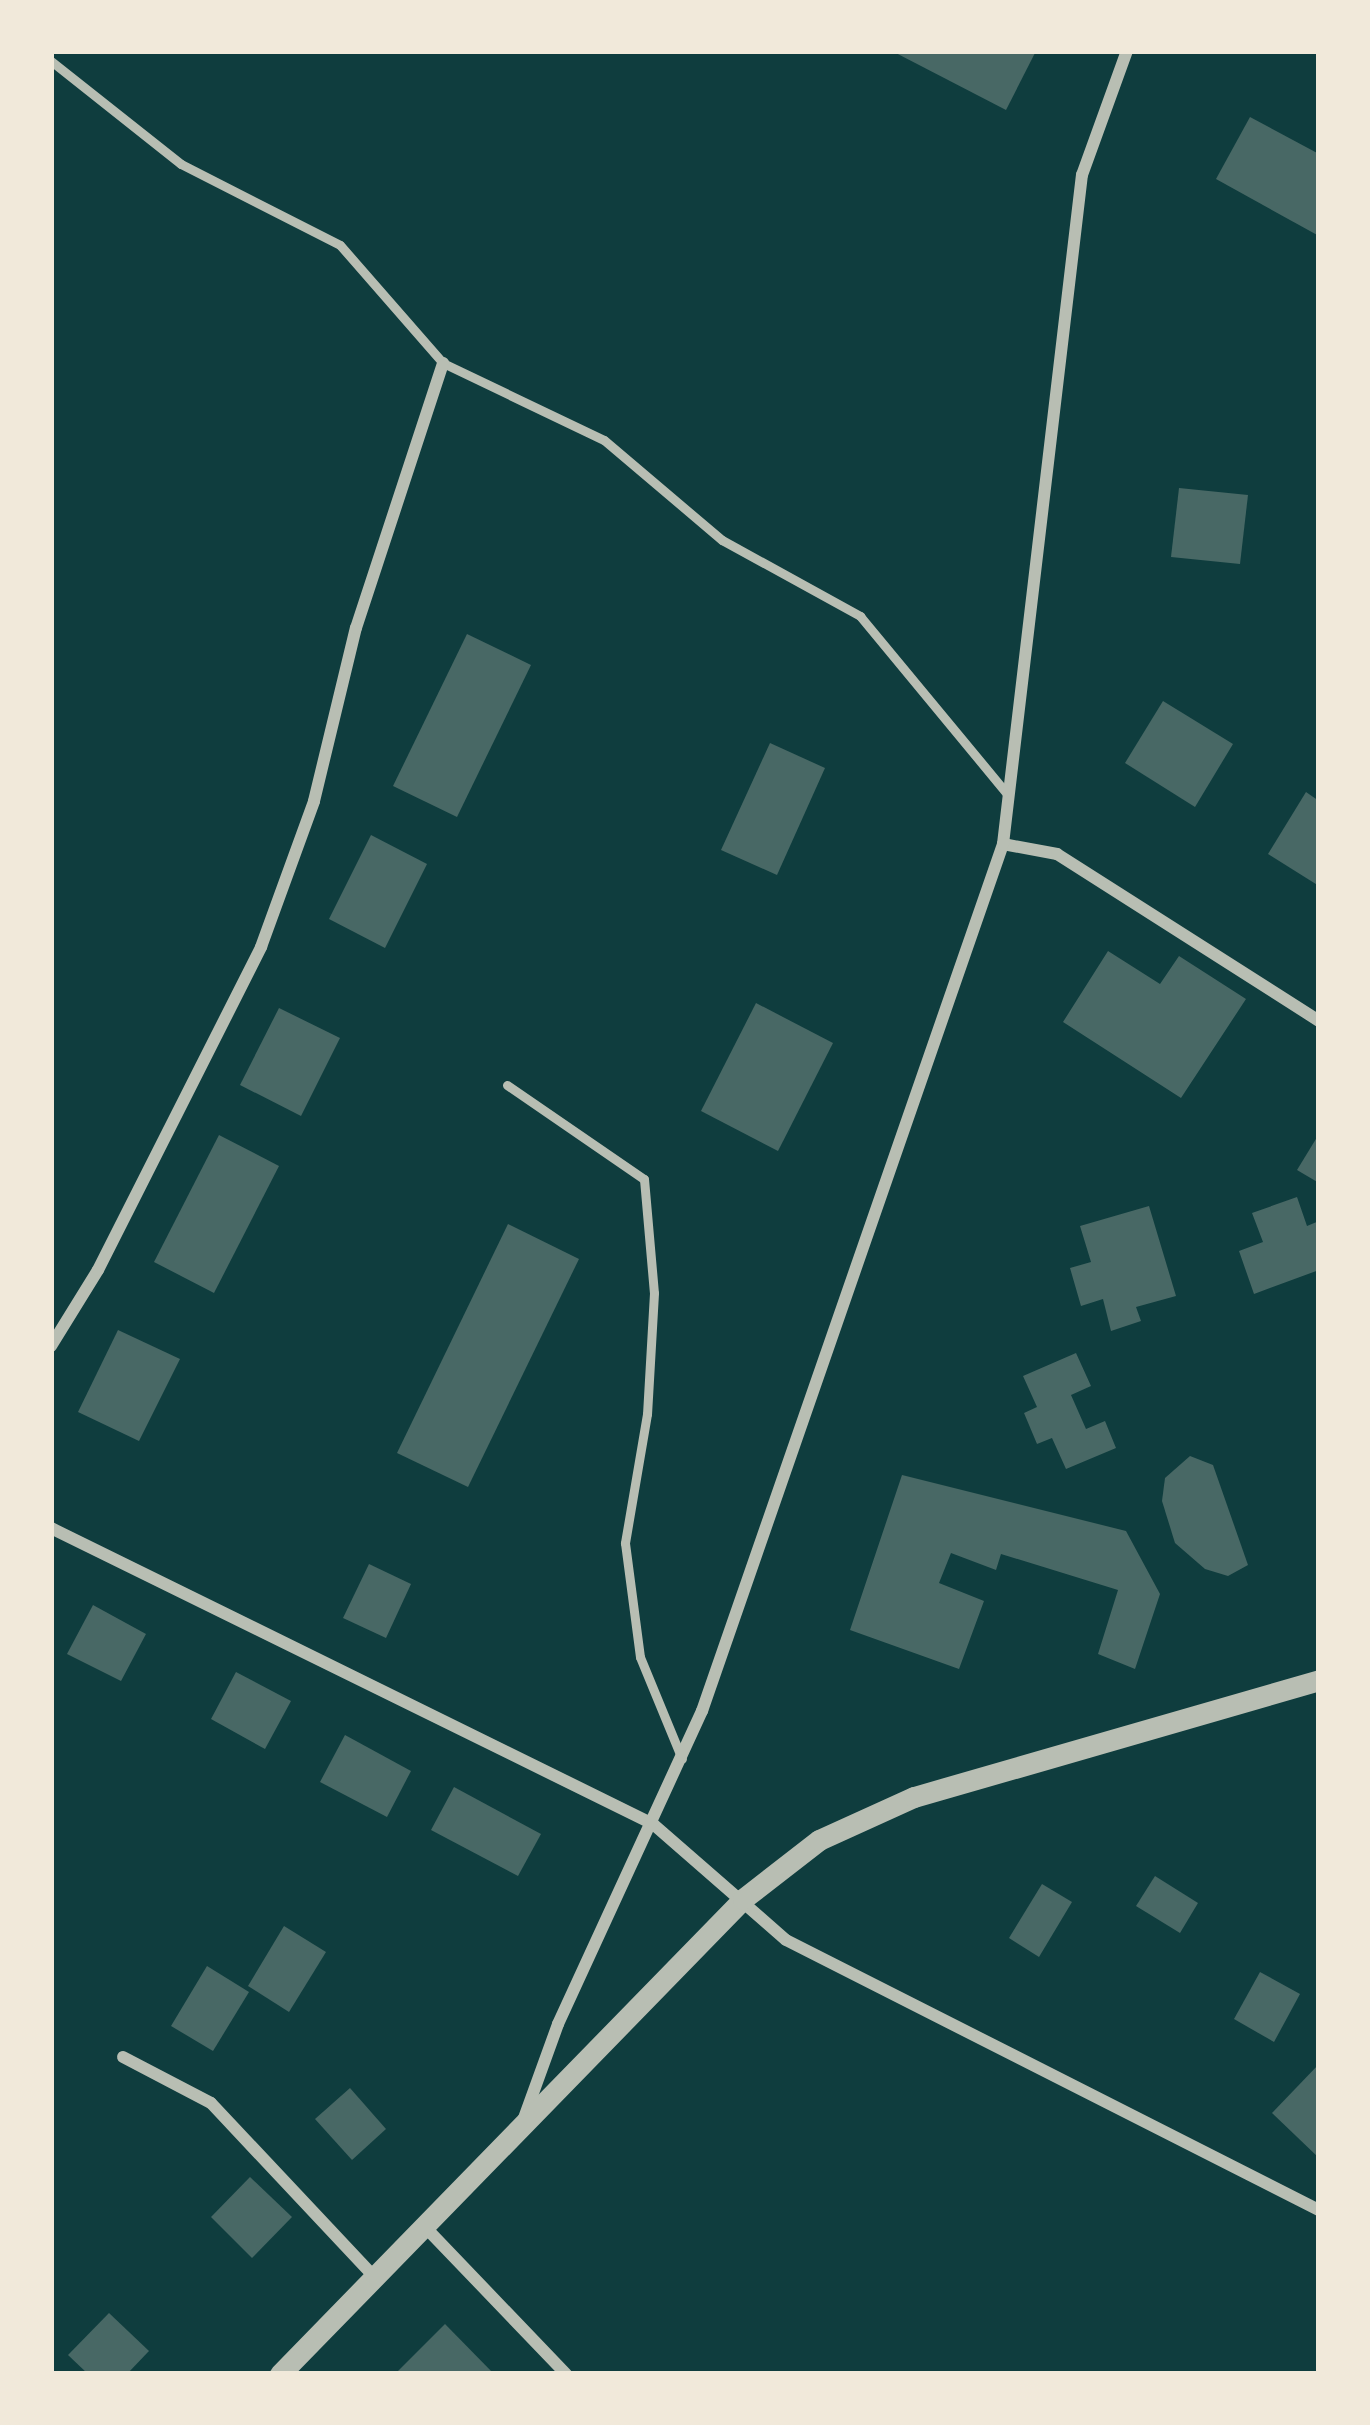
<!DOCTYPE html>
<style>
body{margin:0}
#map{position:relative;width:1370px;height:2425px;overflow:hidden;background:#0f3d3e;font-family:"PT Sans Narrow",sans-serif}
div>[style]{position:absolute}
.building>*{inset:0;background:#486865}
.service>*{height:9px;margin:-4.5px;padding:0 4.5px;transform-origin:4.5px;border-radius:4.5px;background:#b8beb3}
.minor>*{height:12px;margin:-6px;padding:0 6px;transform-origin:6px;border-radius:6px;background:#b8beb3}
.tertiary>*{height:21px;margin:-10.5px;padding:0 10.5px;transform-origin:10.5px;border-radius:10.5px;background:#b8beb3}
span{translate:-50% -50%;white-space:nowrap;text-align:center;line-height:1.15;-webkit-text-stroke:10px #f1e9da;paint-order:stroke}
.frame{position:absolute;inset:0;border:54px solid #f1e9da;pointer-events:none}
</style>
<div id="map">
<div class="building">
<div style="clip-path:polygon(892px 51px,1036px 51px,1006px 110px)"></div>
<div style="clip-path:polygon(1250px 117px,1319px 154px,1319px 236px,1216px 179px)"></div>
<div style="clip-path:polygon(1179px 488px,1248px 495px,1240px 564px,1171px 557px)"></div>
<div style="clip-path:polygon(467px 634px,531px 665px,457px 817px,393px 786px)"></div>
<div style="clip-path:polygon(1163px 701px,1233px 744px,1195px 807px,1125px 763px)"></div>
<div style="clip-path:polygon(770px 743px,825px 768px,777px 875px,721px 850px)"></div>
<div style="clip-path:polygon(1306px 792px,1319px 801px,1319px 886px,1268px 854px)"></div>
<div style="clip-path:polygon(371px 835px,427px 864px,385px 948px,329px 919px)"></div>
<div style="clip-path:polygon(1108px 951px,1160px 984px,1179px 956px,1246px 999px,1181px 1098px,1063px 1022px)"></div>
<div style="clip-path:polygon(756px 1003px,833px 1043px,778px 1151px,701px 1111px)"></div>
<div style="clip-path:polygon(279px 1008px,340px 1038px,301px 1116px,240px 1085px)"></div>
<div style="clip-path:polygon(1319px 1134px,1319px 1183px,1297px 1170px)"></div>
<div style="clip-path:polygon(219px 1135px,279px 1166px,214px 1293px,154px 1262px)"></div>
<div style="clip-path:polygon(1297px 1197px,1307px 1226px,1319px 1221px,1319px 1270px,1254px 1294px,1239px 1251px,1263px 1242px,1252px 1213px)"></div>
<div style="clip-path:polygon(1149px 1206px,1176px 1296px,1136px 1307px,1141px 1321px,1111px 1331px,1103px 1299px,1081px 1306px,1070px 1268px,1091px 1262px,1080px 1226px)"></div>
<div style="clip-path:polygon(508px 1224px,579px 1259px,468px 1487px,397px 1453px)"></div>
<div style="clip-path:polygon(118px 1330px,180px 1359px,139px 1441px,78px 1412px)"></div>
<div style="clip-path:polygon(1076px 1353px,1091px 1386px,1071px 1395px,1086px 1429px,1105px 1421px,1116px 1448px,1066px 1469px,1052px 1438px,1037px 1444px,1024px 1413px,1037px 1407px,1023px 1376px)"></div>
<div style="clip-path:polygon(1190px 1456px,1213px 1465px,1248px 1565px,1228px 1576px,1205px 1569px,1175px 1543px,1162px 1501px,1165px 1478px)"></div>
<div style="clip-path:polygon(902px 1475px,1126px 1531px,1160px 1594px,1135px 1669px,1098px 1654px,1118px 1590px,1001px 1554px,996px 1570px,951px 1553px,939px 1583px,984px 1601px,959px 1669px,850px 1630px)"></div>
<div style="clip-path:polygon(369px 1564px,411px 1584px,386px 1638px,343px 1618px)"></div>
<div style="clip-path:polygon(93px 1605px,146px 1634px,121px 1681px,67px 1654px)"></div>
<div style="clip-path:polygon(236px 1672px,291px 1701px,265px 1749px,211px 1719px)"></div>
<div style="clip-path:polygon(345px 1735px,411px 1771px,387px 1817px,320px 1782px)"></div>
<div style="clip-path:polygon(454px 1787px,541px 1834px,518px 1876px,431px 1830px)"></div>
<div style="clip-path:polygon(1155px 1876px,1198px 1903px,1180px 1933px,1136px 1906px)"></div>
<div style="clip-path:polygon(1042px 1884px,1072px 1902px,1039px 1957px,1009px 1938px)"></div>
<div style="clip-path:polygon(284px 1926px,326px 1952px,289px 2012px,248px 1986px)"></div>
<div style="clip-path:polygon(207px 1966px,249px 1992px,213px 2051px,171px 2026px)"></div>
<div style="clip-path:polygon(1260px 1972px,1300px 1994px,1274px 2042px,1234px 2019px)"></div>
<div style="clip-path:polygon(1319px 2064px,1319px 2158px,1272px 2113px)"></div>
<div style="clip-path:polygon(350px 2088px,386px 2129px,352px 2160px,315px 2119px)"></div>
<div style="clip-path:polygon(250px 2177px,292px 2217px,252px 2258px,211px 2217px)"></div>
<div style="clip-path:polygon(109px 2313px,149px 2351px,127px 2374px,88px 2374px,68px 2355px)"></div>
<div style="clip-path:polygon(445px 2324px,494px 2374px,395px 2374px)"></div>
</div>
<div class="service">
<div style="left:51px;top:61px;width:166px;rotate:38.4deg"></div>
<div style="left:181px;top:164px;width:178px;rotate:27deg"></div>
<div style="left:340px;top:245px;width:157px;rotate:48.9deg"></div>
<div style="left:443px;top:363px;width:178px;rotate:25.6deg"></div>
<div style="left:604px;top:440px;width:155px;rotate:40.3deg"></div>
<div style="left:722px;top:540px;width:158px;rotate:28.8deg"></div>
<div style="left:860px;top:616px;width:232px;rotate:50.4deg"></div>
<div style="left:507px;top:1085px;width:166px;rotate:34.5deg"></div>
<div style="left:644px;top:1179px;width:114px;rotate:85deg"></div>
<div style="left:654px;top:1293px;width:121px;rotate:93.3deg"></div>
<div style="left:647px;top:1414px;width:131px;rotate:99.7deg"></div>
<div style="left:625px;top:1543px;width:115px;rotate:82.5deg"></div>
<div style="left:640px;top:1657px;width:110px;rotate:67.6deg"></div>
</div>
<div class="minor">
<div style="left:1003px;top:844px;width:55px;rotate:10.5deg"></div>
<div style="left:1057px;top:854px;width:311px;rotate:32.5deg"></div>
<div style="left:51px;top:1346px;width:89px;rotate:-58.3deg"></div>
<div style="left:98px;top:1270px;width:362px;rotate:-63.2deg"></div>
<div style="left:261px;top:947px;width:155px;rotate:-70deg"></div>
<div style="left:314px;top:801px;width:178px;rotate:-76.4deg"></div>
<div style="left:356px;top:628px;width:279px;rotate:-71.8deg"></div>
<div style="left:51px;top:1528px;width:671px;rotate:26.18deg"></div>
<div style="left:653px;top:1824px;width:176px;rotate:41.1deg"></div>
<div style="left:786px;top:1940px;width:597px;rotate:26.87deg"></div>
<div style="left:123px;top:2057px;width:99px;rotate:27.6deg"></div>
<div style="left:211px;top:2103px;width:241px;rotate:46.8deg"></div>
<div style="left:524px;top:2118px;width:100px;rotate:-70.1deg"></div>
<div style="left:558px;top:2024px;width:345px;rotate:-65.3deg"></div>
<div style="left:702px;top:1711px;width:918px;rotate:-70.85deg"></div>
<div style="left:1003px;top:844px;width:674px;rotate:-83.27deg"></div>
<div style="left:1082px;top:175px;width:132px;rotate:-70.1deg"></div>
<div style="left:427px;top:2229px;width:201px;rotate:46.2deg"></div>
</div>
<div class="tertiary">
<div style="left:280px;top:2374px;width:663px;rotate:-45.73deg"></div>
<div style="left:743px;top:1899px;width:96px;rotate:-37.8deg"></div>
<div style="left:819px;top:1840px;width:104px;rotate:-24.4deg"></div>
<div style="left:914px;top:1797px;width:422px;rotate:-16.1deg"></div>
</div>
<div class="frame"></div>
</div>
